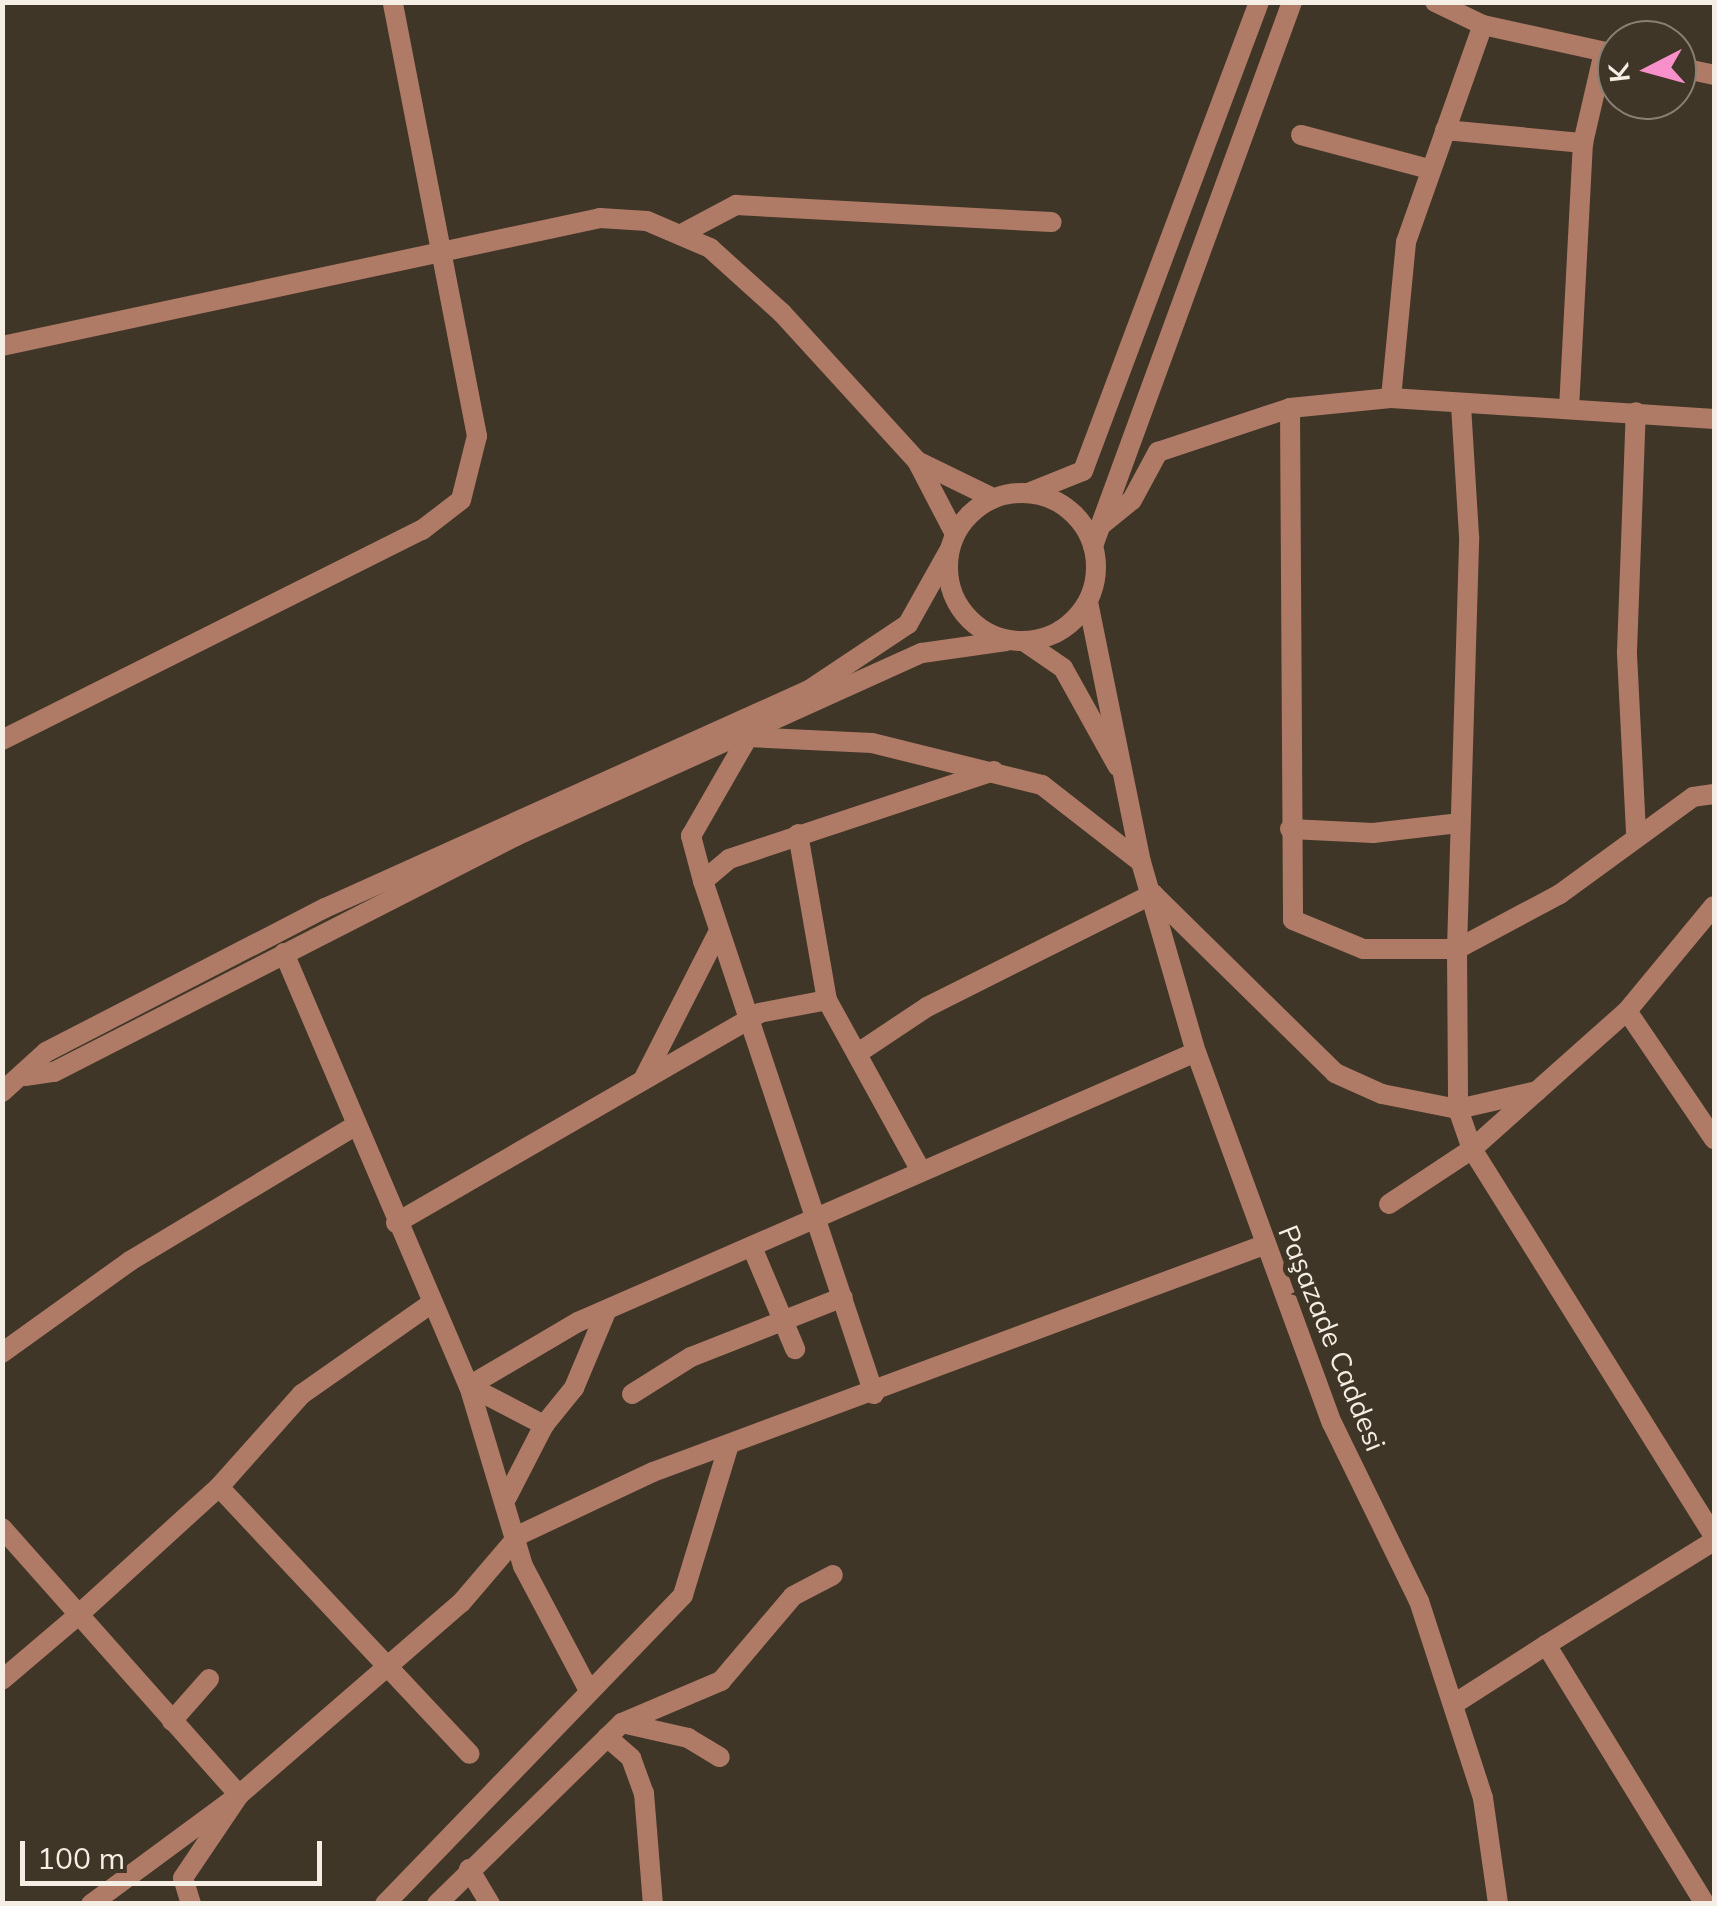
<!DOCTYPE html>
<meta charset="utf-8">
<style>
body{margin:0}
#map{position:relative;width:1717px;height:1906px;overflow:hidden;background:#403627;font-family:Mulish,sans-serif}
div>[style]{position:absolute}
.minor>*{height:20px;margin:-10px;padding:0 10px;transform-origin:10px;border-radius:10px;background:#af7b67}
.tertiary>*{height:20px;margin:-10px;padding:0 10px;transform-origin:10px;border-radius:10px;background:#af7b67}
.tertiary>.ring{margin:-10px;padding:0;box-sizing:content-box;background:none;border:20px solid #af7b67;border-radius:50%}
span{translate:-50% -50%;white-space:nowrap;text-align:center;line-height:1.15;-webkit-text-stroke:10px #403627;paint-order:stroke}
.street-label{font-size:28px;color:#f4eee4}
.frame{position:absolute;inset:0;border:5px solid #f4eee4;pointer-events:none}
.north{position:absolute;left:1597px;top:20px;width:100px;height:100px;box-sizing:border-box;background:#403627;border:2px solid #888073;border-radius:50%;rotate:264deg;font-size:28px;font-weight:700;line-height:40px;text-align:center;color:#f4eee4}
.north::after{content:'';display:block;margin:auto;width:35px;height:45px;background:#f890cb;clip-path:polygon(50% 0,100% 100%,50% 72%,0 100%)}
.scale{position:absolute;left:20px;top:1841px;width:302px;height:45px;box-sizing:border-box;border:5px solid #f4eee4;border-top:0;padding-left:12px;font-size:30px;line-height:35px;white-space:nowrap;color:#f4eee4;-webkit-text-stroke:8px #403627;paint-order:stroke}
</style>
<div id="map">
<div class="minor">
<div style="left:1435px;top:2px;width:53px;rotate:25.6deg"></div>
<div style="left:1483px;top:25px;width:135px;rotate:12.4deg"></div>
<div style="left:1677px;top:67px;width:38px;rotate:12deg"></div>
<div style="left:1445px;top:130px;width:139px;rotate:5.4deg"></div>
<div style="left:1583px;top:143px;width:93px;rotate:-77deg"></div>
<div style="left:1301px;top:135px;width:128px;rotate:14.9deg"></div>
<div style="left:685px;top:232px;width:58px;rotate:-27.9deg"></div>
<div style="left:736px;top:205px;width:316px;rotate:3.1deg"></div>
<div style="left:1391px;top:398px;width:157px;rotate:-84.5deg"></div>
<div style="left:1406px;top:242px;width:230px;rotate:-70.5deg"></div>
<div style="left:1290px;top:408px;width:512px;rotate:89.66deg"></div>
<div style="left:1293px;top:920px;width:76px;rotate:22.5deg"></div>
<div style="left:1363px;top:949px;width:94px"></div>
<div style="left:1457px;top:949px;width:413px;rotate:-88.3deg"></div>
<div style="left:1469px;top:536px;width:131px;rotate:-93.5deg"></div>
<div style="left:1569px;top:409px;width:266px;rotate:-87deg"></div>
<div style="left:1100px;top:526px;width:41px;rotate:-39.1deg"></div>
<div style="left:1132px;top:500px;width:55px;rotate:-61.6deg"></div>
<div style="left:1158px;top:452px;width:139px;rotate:-18.4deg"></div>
<div style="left:1290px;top:408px;width:101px;rotate:-5.7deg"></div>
<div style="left:1391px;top:398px;width:324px;rotate:3.7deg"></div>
<div style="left:2px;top:740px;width:470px;rotate:-26.6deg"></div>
<div style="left:422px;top:530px;width:49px;rotate:-37.6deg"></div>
<div style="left:461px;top:500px;width:66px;rotate:-76deg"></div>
<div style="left:477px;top:436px;width:442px;rotate:-101deg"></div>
<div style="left:1714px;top:794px;width:21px;rotate:172deg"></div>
<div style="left:1693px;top:797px;width:165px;rotate:143.9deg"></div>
<div style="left:1560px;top:894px;width:117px;rotate:151.9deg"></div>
<div style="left:1457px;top:949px;width:160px;rotate:89.6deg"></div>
<div style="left:1458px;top:1109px;width:42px;rotate:70.7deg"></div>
<div style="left:1472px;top:1149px;width:457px;rotate:58deg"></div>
<div style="left:1290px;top:829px;width:83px;rotate:2.8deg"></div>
<div style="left:1373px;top:833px;width:88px;rotate:-6.6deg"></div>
<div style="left:1636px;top:832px;width:180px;rotate:-92.9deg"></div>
<div style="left:1627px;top:652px;width:240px;rotate:-87.9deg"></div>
<div style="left:798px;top:834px;width:169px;rotate:80.1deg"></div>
<div style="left:827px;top:1000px;width:193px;rotate:61.2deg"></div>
<div style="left:703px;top:881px;width:47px;rotate:-104.9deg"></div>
<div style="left:691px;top:836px;width:114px;rotate:-60.1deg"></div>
<div style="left:748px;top:737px;width:124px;rotate:2.8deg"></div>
<div style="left:872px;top:743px;width:175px;rotate:13.9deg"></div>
<div style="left:1042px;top:785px;width:125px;rotate:37.9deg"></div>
<div style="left:284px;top:953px;width:471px;rotate:66.9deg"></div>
<div style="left:469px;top:1386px;width:188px;rotate:73.3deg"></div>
<div style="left:523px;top:1566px;width:139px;rotate:62.1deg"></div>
<div style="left:1627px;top:1011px;width:155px;rotate:55.8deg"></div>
<div style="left:858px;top:1053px;width:83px;rotate:-33.7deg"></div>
<div style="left:927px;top:1007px;width:253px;rotate:-26.6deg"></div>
<div style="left:1153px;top:894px;width:255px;rotate:44.5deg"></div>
<div style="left:1335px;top:1073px;width:51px;rotate:24.1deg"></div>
<div style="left:1382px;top:1094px;width:77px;rotate:11.2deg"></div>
<div style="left:1458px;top:1109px;width:81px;rotate:-12.8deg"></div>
<div style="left:643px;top:1080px;width:167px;rotate:-63deg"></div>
<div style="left:1389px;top:1204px;width:100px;rotate:-33.5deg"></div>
<div style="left:1472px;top:1149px;width:208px;rotate:-41.7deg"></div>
<div style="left:1627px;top:1011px;width:136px;rotate:-50.4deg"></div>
<div style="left:396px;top:1223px;width:419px;rotate:-30deg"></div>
<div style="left:759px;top:1013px;width:69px;rotate:-10.8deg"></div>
<div style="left:752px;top:1247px;width:111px;rotate:67.1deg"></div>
<div style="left:469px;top:1386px;width:126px;rotate:-30.4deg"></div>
<div style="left:578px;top:1322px;width:674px;rotate:-23.6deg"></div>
<div style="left:469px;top:1386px;width:85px;rotate:27.5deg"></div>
<div style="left:544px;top:1425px;width:48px;rotate:-51deg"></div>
<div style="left:574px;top:1388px;width:82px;rotate:-67.2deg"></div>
<div style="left:632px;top:1394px;width:70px;rotate:-32.1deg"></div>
<div style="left:691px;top:1357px;width:163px;rotate:-21.5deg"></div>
<div style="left:874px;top:1394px;width:541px;rotate:-108.43deg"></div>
<div style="left:703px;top:881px;width:34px;rotate:-40deg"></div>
<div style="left:729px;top:859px;width:279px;rotate:-18.4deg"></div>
<div style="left:219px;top:1487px;width:366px;rotate:46.8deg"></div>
<div style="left:507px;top:1497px;width:81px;rotate:-62.8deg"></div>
<div style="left:76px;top:1617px;width:193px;rotate:-42.3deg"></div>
<div style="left:219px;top:1487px;width:125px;rotate:-48.3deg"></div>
<div style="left:302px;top:1394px;width:159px;rotate:-35deg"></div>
<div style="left:1454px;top:1704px;width:109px;rotate:-32.7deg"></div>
<div style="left:172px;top:1721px;width:56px;rotate:-48.6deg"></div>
<div style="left:622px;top:1723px;width:68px;rotate:12.8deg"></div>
<div style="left:688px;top:1738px;width:37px;rotate:31deg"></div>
<div style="left:607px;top:1737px;width:32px;rotate:41deg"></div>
<div style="left:631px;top:1758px;width:37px;rotate:70deg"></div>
<div style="left:644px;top:1793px;width:111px;rotate:85.4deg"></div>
<div style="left:469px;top:1869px;width:41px;rotate:59deg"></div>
<div style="left:191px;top:1904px;width:27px;rotate:-107deg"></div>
<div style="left:183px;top:1878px;width:100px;rotate:-56deg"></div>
<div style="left:239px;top:1795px;width:294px;rotate:-40.9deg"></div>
<div style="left:461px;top:1603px;width:89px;rotate:-49.5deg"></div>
<div style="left:519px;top:1535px;width:148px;rotate:-25.2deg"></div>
<div style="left:653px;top:1472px;width:652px;rotate:-20.38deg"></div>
<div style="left:385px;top:1904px;width:429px;rotate:-46deg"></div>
<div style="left:683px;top:1595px;width:157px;rotate:-73deg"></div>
<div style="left:437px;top:1904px;width:259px;rotate:-44.4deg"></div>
<div style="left:622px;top:1723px;width:108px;rotate:-23deg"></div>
<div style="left:721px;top:1681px;width:111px;rotate:-49.7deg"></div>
<div style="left:793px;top:1596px;width:45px;rotate:-27.7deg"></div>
<div style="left:1705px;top:1904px;width:304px;rotate:-121.5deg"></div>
<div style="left:1546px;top:1645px;width:198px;rotate:-31.8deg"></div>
</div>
<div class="tertiary">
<div style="left:2px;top:346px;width:612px;rotate:-12.08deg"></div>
<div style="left:600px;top:218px;width:47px;rotate:3.7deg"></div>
<div style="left:647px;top:221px;width:69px;rotate:23.2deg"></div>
<div style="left:710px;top:248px;width:97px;rotate:42.1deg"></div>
<div style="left:782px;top:313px;width:200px;rotate:47.6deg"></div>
<div style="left:917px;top:461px;width:82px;rotate:62.5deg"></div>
<div style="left:917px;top:461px;width:85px;rotate:26deg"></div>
<div class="ring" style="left:948px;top:493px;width:128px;height:128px"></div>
<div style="left:1028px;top:493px;width:59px;rotate:-21.8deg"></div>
<div style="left:1083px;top:471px;width:501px;rotate:-69.43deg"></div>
<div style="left:1093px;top:546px;width:579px;rotate:-69.91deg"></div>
<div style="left:1088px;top:602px;width:265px;rotate:78.5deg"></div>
<div style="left:1141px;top:862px;width:198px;rotate:73.9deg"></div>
<div style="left:1196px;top:1052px;width:395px;rotate:69.9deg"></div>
<div style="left:1332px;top:1423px;width:198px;rotate:64deg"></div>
<div style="left:1419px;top:1601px;width:207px;rotate:72deg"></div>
<div style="left:1483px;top:1798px;width:107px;rotate:81.9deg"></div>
<div style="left:1025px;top:642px;width:46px;rotate:34.4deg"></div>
<div style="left:1063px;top:668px;width:113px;rotate:60.9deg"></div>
<div style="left:25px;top:1076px;width:29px;rotate:-8deg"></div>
<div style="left:54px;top:1072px;width:519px;rotate:-27.06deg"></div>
<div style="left:516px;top:836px;width:445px;rotate:-24.3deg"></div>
<div style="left:922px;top:653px;width:85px;rotate:-8.1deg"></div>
<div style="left:2px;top:1092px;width:59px;rotate:-42.3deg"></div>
<div style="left:46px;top:1052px;width:314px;rotate:-27.3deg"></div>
<div style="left:325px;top:908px;width:531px;rotate:-24.25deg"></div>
<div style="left:809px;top:690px;width:119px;rotate:-33.7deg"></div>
<div style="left:908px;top:624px;width:84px;rotate:-60.7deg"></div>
<div style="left:2px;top:1353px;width:158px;rotate:-35.7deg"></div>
<div style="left:130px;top:1261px;width:262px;rotate:-31deg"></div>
<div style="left:2px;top:1528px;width:357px;rotate:48.4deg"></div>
<div style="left:239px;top:1795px;width:184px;rotate:143.6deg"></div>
<div style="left:2px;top:1680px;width:97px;rotate:-40.4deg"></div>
</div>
<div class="street-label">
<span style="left:1332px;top:1338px;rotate:68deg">Paşazade Caddesi</span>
</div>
<div class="frame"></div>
<div class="north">K</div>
<div class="scale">100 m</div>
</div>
